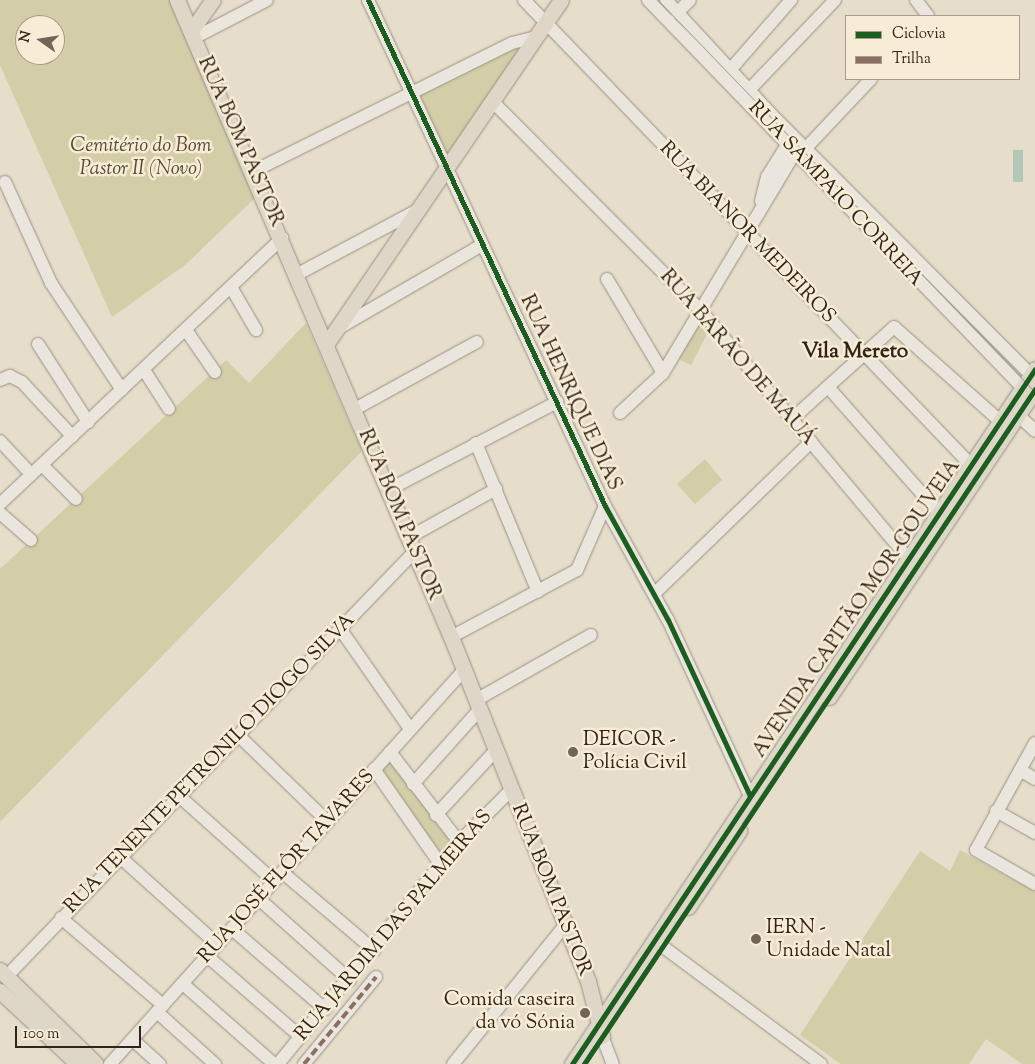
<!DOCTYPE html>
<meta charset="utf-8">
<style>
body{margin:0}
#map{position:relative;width:1035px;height:1064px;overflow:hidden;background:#e6ddca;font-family:"Sorts Mill Goudy",serif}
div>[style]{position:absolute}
.green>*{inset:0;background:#d3cda8}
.water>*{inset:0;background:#b2c7b5}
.roads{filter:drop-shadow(0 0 1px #989185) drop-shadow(0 0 1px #989185)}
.minor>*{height:12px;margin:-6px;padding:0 6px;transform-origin:6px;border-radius:6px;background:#ebe6dd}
.major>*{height:15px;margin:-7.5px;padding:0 7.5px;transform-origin:7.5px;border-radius:7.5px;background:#ded6c7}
.tram>*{height:1px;margin:-0.5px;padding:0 0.5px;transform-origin:0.5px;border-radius:0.5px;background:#aaa49c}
.quiet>*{height:4px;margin-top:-2px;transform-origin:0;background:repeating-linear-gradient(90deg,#8d6e63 0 8px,transparent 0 12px)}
.cycleway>*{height:5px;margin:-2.5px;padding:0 2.5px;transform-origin:2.5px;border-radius:2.5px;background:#1b5e20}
.dots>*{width:14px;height:14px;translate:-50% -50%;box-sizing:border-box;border:2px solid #f7ecd5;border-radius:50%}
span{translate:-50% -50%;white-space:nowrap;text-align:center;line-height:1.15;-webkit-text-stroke:5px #f7ecd5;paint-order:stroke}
.street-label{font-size:20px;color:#332419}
.park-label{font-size:20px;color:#574b36;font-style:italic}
.poi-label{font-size:20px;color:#332419}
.left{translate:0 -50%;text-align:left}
.right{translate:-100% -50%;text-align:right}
.neighbourhood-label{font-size:21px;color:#332419;font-weight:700}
.legend{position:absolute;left:845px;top:15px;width:175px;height:65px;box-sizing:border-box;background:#f7ecd5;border:1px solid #a99c8a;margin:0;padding:6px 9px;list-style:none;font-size:15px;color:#332419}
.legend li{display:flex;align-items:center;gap:10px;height:25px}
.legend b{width:25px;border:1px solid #a99c8a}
.north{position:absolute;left:15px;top:15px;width:50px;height:50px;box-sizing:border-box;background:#f7ecd5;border:1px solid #a99c8a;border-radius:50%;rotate:283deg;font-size:14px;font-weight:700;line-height:20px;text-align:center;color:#332419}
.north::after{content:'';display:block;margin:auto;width:18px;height:22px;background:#726557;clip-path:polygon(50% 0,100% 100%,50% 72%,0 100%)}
.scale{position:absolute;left:15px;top:1026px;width:126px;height:22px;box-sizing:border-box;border:2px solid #332419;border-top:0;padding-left:6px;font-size:15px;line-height:18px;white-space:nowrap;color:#332419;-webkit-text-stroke:4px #f7ecd5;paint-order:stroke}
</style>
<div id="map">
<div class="green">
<div style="clip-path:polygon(evenodd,0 0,175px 0,258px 195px,185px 265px,112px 317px,0 65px,0 0,25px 25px,55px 25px,55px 55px,25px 55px,25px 25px)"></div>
<div style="clip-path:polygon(523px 45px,447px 159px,420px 95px)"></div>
<div style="clip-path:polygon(306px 323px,362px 451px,0 822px,0 569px,226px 360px,249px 383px)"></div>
<div style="clip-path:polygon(698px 324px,707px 334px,691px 365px,676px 358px)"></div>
<div style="clip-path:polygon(705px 459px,722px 480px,695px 504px,677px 484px)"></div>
<div style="clip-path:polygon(392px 760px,455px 844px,444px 857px,380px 771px)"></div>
<div style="clip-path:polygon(960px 850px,1035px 892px,1035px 1064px,1022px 1064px,986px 1039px,969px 1064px,841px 1064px,800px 1035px,920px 851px,950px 871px)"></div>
</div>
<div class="water">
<div style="clip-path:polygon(1013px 150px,1023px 150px,1023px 182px,1013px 182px)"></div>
</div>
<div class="roads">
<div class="minor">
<div style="left:368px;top:0;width:559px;rotate:64.9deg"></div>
<div style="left:605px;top:506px;width:130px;rotate:61.1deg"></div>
<div style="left:668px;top:620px;width:194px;rotate:65deg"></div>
<div style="left:524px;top:0;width:645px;rotate:46.13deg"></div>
<div style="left:648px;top:0;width:540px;rotate:45.98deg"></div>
<div style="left:666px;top:0;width:162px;rotate:47.3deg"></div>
<div style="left:776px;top:119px;width:361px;rotate:45.1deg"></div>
<div style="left:916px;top:0;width:20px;rotate:53deg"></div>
<div style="left:677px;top:13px;width:18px;rotate:-45deg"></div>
<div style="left:194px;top:38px;width:82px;rotate:-27.5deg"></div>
<div style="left:730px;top:70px;width:93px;rotate:-48.9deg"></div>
<div style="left:750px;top:89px;width:123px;rotate:-46.3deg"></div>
<div style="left:492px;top:101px;width:299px;rotate:45.1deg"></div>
<div style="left:703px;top:313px;width:321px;rotate:50.1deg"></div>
<div style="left:806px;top:148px;width:95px;rotate:-46.7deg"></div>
<div style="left:252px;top:172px;width:290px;rotate:-26.4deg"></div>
<div style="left:512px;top:43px;width:25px;rotate:-14deg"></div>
<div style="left:5px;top:182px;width:111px;rotate:65.5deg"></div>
<div style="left:51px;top:283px;width:128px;rotate:56.4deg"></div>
<div style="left:761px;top:201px;width:25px;rotate:-76deg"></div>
<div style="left:767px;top:177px;width:40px;rotate:-58deg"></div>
<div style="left:298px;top:274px;width:136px;rotate:-28.1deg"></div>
<div style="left:607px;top:279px;width:109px;rotate:59.2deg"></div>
<div style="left:231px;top:287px;width:50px;rotate:59.8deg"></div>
<div style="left:337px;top:329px;width:168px;rotate:-30.1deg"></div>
<div style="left:186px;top:330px;width:51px;rotate:55.4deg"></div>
<div style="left:38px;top:344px;width:93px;rotate:57.3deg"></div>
<div style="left:144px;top:370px;width:46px;rotate:57.3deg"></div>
<div style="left:0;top:380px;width:11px;rotate:-22deg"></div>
<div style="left:10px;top:376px;width:13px;rotate:27deg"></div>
<div style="left:22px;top:382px;width:74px;rotate:47.2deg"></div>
<div style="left:828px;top:387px;width:168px;rotate:48.6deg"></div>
<div style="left:355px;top:409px;width:139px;rotate:-28.8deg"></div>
<div style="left:620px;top:413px;width:59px;rotate:-42.9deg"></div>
<div style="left:663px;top:373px;width:259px;rotate:-59.1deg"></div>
<div style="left:1018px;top:415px;width:23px;rotate:43deg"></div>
<div style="left:792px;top:419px;width:137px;rotate:-42deg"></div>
<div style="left:894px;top:327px;width:142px;rotate:41.6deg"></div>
<div style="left:0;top:441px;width:45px;rotate:46.8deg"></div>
<div style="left:476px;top:443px;width:161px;rotate:67.4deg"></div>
<div style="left:42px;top:465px;width:48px;rotate:45deg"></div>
<div style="left:388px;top:490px;width:191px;rotate:-27.5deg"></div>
<div style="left:0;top:504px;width:388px;rotate:-43.3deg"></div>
<div style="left:0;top:513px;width:41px;rotate:41.1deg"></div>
<div style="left:408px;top:538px;width:101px;rotate:-29.1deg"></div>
<div style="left:654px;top:594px;width:219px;rotate:-44.1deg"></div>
<div style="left:341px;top:630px;width:121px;rotate:55.1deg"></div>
<div style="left:451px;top:637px;width:143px;rotate:-28deg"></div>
<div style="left:577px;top:570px;width:70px;rotate:-66.4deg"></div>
<div style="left:476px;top:700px;width:132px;rotate:-29.5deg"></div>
<div style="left:238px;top:735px;width:122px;rotate:44deg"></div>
<div style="left:1035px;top:743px;width:122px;rotate:118.9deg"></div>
<div style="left:976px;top:850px;width:68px;rotate:30deg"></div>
<div style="left:390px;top:752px;width:113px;rotate:52.5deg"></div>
<div style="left:374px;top:769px;width:117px;rotate:55.1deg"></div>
<div style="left:1020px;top:770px;width:17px;rotate:31deg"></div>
<div style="left:413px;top:784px;width:101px;rotate:-48.2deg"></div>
<div style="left:179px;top:796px;width:127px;rotate:41.8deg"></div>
<div style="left:996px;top:811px;width:45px;rotate:29.4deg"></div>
<div style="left:436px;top:815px;width:88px;rotate:-47.3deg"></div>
<div style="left:120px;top:857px;width:130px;rotate:41.9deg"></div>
<div style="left:282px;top:872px;width:121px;rotate:40.3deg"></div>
<div style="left:259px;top:899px;width:122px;rotate:41.7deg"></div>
<div style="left:61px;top:918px;width:134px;rotate:40.5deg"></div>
<div style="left:232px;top:929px;width:123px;rotate:40.7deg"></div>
<div style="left:662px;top:946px;width:198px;rotate:36.6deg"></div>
<div style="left:207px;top:956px;width:124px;rotate:40.8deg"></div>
<div style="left:7px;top:976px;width:588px;rotate:-46.17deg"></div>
<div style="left:183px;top:984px;width:121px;rotate:41.3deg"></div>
<div style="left:157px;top:1012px;width:78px;rotate:41.9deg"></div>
<div style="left:602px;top:1036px;width:30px;rotate:69deg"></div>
<div style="left:133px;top:1040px;width:36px;rotate:42deg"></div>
<div style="left:110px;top:1064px;width:530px;rotate:-48.06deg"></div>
<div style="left:278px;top:1064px;width:286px;rotate:-50.8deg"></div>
<div style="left:459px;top:842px;width:74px;rotate:-45deg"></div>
<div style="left:304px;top:1064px;width:113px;rotate:-50.4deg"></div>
<div style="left:453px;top:1064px;width:180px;rotate:-51.1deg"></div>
</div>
<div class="major">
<div style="left:177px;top:0;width:693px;rotate:66.73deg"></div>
<div style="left:451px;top:637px;width:370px;rotate:68.3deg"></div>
<div style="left:588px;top:981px;width:57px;rotate:75.7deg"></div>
<div style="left:191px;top:31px;width:38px;rotate:-55deg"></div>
<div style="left:327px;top:343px;width:415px;rotate:-55.7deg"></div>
<div style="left:829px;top:697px;width:371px;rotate:-56.2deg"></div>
<div style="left:688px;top:907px;width:92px;rotate:-56.1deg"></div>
<div style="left:0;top:970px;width:134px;rotate:44.4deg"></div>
<div style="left:0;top:991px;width:107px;rotate:43.1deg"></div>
<div style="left:572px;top:1064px;width:835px;rotate:-56.33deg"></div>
</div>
</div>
<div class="tram">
<div style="left:658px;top:0;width:544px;rotate:46.12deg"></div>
</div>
<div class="quiet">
<div style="left:304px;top:1064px;width:113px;rotate:-50.4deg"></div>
</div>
<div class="cycleway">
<div style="left:368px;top:0;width:559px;rotate:64.9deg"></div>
<div style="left:605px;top:506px;width:130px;rotate:61.1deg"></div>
<div style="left:668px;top:620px;width:194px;rotate:65deg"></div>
<div style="left:572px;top:1064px;width:835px;rotate:-56.33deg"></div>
<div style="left:584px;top:1064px;width:812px;rotate:-56.25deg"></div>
</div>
<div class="dots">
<div style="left:573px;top:752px;background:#726557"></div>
<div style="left:756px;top:939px;background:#726557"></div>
<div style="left:585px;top:1013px;background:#726557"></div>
</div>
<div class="street-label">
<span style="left:240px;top:142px;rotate:66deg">RUA BOM PASTOR</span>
<span style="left:835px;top:194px;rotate:47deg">RUA SAMPAIO CORREIA</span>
<span style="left:747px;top:233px;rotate:46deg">RUA BIANOR MEDEIROS</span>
<span style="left:737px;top:358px;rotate:49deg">RUA BARÃO DE MAUÁ</span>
<span style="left:570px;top:393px;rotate:65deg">RUA HENRIQUE DIAS</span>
<span style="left:399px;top:515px;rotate:67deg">RUA BOM PASTOR</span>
<span style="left:857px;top:609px;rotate:-56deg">AVENIDA CAPITÃO MOR-GOUVEIA</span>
<span style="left:210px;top:764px;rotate:-46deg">RUA TENENTE PETRONILO DIOGO SILVA</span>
<span style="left:287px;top:867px;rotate:-48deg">RUA JOSÉ FLÔR TAVARES</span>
<span style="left:551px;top:890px;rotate:68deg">RUA BOM PASTOR</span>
<span style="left:394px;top:926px;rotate:-50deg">RUA JARDIM DAS PALMEIRAS</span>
</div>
<div class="park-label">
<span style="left:141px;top:158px">Cemitério do Bom<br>Pastor II (Novo)</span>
</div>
<div class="poi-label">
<span class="left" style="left:583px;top:752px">DEICOR -<br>Polícia Civil</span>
<span class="left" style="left:766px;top:940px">IERN -<br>Unidade Natal</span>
<span class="right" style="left:575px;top:1012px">Comida caseira<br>da vó Sónia</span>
</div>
<div class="neighbourhood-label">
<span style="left:855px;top:352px">Vila Mereto</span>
</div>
<ul class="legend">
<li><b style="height:6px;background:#1b5e20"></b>Ciclovia</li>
<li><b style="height:6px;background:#8d6e63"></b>Trilha</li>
</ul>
<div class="north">N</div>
<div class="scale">100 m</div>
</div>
